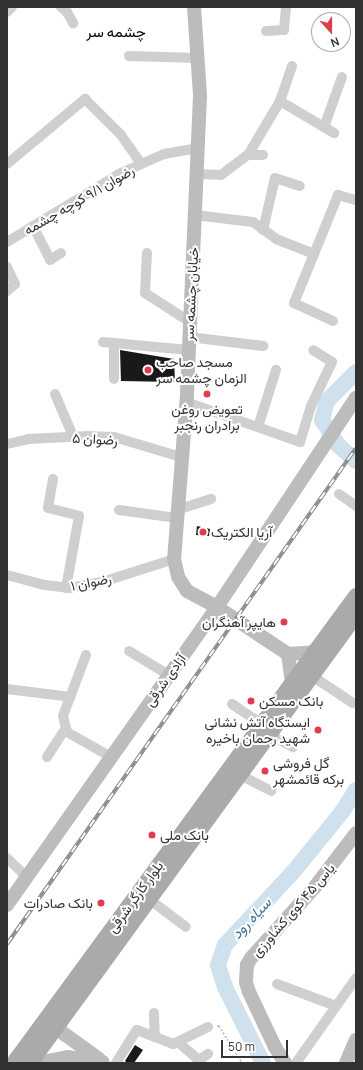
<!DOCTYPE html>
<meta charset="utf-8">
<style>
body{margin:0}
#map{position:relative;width:363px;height:1070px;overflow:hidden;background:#fff;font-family:Manrope,Vazirmatn,sans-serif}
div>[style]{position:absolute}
.river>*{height:16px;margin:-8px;padding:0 8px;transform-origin:8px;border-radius:8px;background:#cee1ec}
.building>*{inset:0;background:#191919}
.path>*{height:1.5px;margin-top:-0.75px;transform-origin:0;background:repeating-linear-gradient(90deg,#c9c9c9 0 2px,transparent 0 4px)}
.street>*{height:10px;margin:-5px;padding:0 5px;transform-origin:5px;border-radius:5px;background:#cfcfcf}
.secondary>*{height:14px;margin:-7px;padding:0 7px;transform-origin:7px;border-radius:7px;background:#bcbcbc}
.primary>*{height:16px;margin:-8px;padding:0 8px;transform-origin:8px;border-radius:8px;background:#aaa}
.rail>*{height:4px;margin-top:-2px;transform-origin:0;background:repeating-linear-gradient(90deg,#fff 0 8px,#878787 0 16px);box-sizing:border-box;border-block:1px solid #878787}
.dots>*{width:11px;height:11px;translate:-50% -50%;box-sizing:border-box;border:2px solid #fff;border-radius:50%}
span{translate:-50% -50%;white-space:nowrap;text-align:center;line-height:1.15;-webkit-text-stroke:4px #fff;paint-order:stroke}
.street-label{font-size:14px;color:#323232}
.poi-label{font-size:14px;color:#323232}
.left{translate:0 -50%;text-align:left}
.right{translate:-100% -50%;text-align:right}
.neighbourhood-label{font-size:15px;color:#000}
.water-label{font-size:15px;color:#427391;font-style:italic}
.frame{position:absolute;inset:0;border:8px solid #323232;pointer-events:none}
.north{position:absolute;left:311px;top:12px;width:40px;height:40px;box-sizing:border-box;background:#fff;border:1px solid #adadad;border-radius:50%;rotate:159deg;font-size:11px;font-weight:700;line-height:16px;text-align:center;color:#323232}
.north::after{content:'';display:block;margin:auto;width:14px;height:18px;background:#df3d4b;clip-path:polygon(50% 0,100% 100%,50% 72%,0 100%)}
.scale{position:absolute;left:221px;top:1040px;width:67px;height:18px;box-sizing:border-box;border:2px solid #323232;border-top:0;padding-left:5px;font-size:12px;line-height:14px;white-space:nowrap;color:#323232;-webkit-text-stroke:3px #fff;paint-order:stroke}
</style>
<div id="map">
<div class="river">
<div style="left:356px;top:372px;width:41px;rotate:135deg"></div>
<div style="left:327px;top:401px;width:20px;rotate:105deg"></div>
<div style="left:322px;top:420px;width:30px;rotate:57deg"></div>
<div style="left:338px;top:445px;width:24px;rotate:42deg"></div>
<div style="left:263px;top:1063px;width:85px;rotate:-116.6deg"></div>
<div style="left:225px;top:987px;width:23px;rotate:-108deg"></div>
<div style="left:218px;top:965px;width:21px;rotate:-71deg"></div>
<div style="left:225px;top:945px;width:101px;rotate:-47deg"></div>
<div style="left:294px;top:871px;width:76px;rotate:-50.9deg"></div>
<div style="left:342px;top:812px;width:26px;rotate:-58deg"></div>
</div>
<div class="building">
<div style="clip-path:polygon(120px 350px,174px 359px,175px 382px,121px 381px)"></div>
<div style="clip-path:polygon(197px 526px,210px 529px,209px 536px,196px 535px)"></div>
<div style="clip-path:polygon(135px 1045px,143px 1050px,134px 1063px,127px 1063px,125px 1061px)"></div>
</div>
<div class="path">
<div style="left:217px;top:1026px;width:2px"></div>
<div style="left:219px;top:1026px;width:44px;rotate:58.1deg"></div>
</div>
<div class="street">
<div style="left:61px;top:7px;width:8px;rotate:40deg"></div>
<div style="left:67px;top:12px;width:13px;rotate:61deg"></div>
<div style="left:7px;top:12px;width:7px;rotate:-45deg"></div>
<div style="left:266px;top:31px;width:18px;rotate:-3deg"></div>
<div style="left:284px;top:30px;width:23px;rotate:-85deg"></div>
<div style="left:129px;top:56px;width:69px;rotate:1.7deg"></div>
<div style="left:280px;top:101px;width:63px;rotate:30.7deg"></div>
<div style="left:324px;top:127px;width:53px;rotate:-70.2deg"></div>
<div style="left:248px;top:155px;width:15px"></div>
<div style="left:7px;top:164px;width:102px;rotate:-39.8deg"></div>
<div style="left:85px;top:99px;width:51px;rotate:45deg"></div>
<div style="left:121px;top:135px;width:35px;rotate:55deg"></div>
<div style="left:196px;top:174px;width:25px;rotate:2deg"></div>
<div style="left:221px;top:175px;width:34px;rotate:-37deg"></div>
<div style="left:248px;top:155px;width:63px;rotate:-59.3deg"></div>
<div style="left:280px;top:101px;width:37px;rotate:-71deg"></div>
<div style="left:195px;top:215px;width:58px;rotate:6.9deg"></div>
<div style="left:253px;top:222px;width:29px;rotate:36deg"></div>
<div style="left:276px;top:239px;width:41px;rotate:21.5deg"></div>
<div style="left:33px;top:226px;width:38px;rotate:63deg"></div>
<div style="left:50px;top:260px;width:13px;rotate:-32deg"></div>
<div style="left:263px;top:230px;width:53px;rotate:-77deg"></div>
<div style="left:275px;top:178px;width:26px;rotate:18deg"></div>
<div style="left:7px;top:242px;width:133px;rotate:-31.2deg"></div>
<div style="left:121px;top:173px;width:47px;rotate:-23.8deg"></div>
<div style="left:164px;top:154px;width:35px;rotate:-10deg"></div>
<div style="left:147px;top:253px;width:40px;rotate:92.9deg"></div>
<div style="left:145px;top:293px;width:54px;rotate:32.8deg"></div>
<div style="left:7px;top:267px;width:19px;rotate:65deg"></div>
<div style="left:15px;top:284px;width:11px;rotate:139deg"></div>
<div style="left:333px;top:321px;width:43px;rotate:-155.2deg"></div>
<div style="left:294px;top:303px;width:117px;rotate:-67.8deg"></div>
<div style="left:338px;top:195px;width:19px;rotate:16deg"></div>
<div style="left:189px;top:337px;width:75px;rotate:6.9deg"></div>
<div style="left:103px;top:342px;width:86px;rotate:5.3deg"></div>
<div style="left:114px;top:379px;width:36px;rotate:-90deg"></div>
<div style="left:55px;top:394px;width:46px;rotate:66.8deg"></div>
<div style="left:186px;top:402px;width:121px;rotate:19.3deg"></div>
<div style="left:300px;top:442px;width:38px;rotate:-73deg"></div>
<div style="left:311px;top:406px;width:49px;rotate:-64.5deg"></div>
<div style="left:332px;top:362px;width:22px;rotate:-148deg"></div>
<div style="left:258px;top:427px;width:60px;rotate:-72.5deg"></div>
<div style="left:7px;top:444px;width:22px;rotate:-13deg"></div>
<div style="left:28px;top:439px;width:60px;rotate:-2.9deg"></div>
<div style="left:88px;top:436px;width:26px;rotate:2deg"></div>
<div style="left:114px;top:437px;width:70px;rotate:16.6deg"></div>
<div style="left:53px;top:479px;width:29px;rotate:100deg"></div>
<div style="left:48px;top:508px;width:32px;rotate:14deg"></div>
<div style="left:79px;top:516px;width:73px;rotate:100.2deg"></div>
<div style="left:339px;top:494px;width:21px;rotate:35deg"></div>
<div style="left:119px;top:510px;width:59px;rotate:7.9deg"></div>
<div style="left:177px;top:510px;width:36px;rotate:-18deg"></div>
<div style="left:7px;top:575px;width:39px;rotate:15deg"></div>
<div style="left:45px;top:585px;width:25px;rotate:7deg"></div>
<div style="left:70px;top:588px;width:33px;rotate:-11deg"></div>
<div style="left:102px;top:582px;width:76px;rotate:-17.7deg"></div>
<div style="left:129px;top:651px;width:47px;rotate:31deg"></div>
<div style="left:86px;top:655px;width:65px;rotate:110.7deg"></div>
<div style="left:63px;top:716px;width:16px;rotate:76deg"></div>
<div style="left:67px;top:732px;width:51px;rotate:29.6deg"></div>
<div style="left:312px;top:676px;width:49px;rotate:33.4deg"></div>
<div style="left:7px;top:689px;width:64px;rotate:7.1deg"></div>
<div style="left:232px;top:704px;width:37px;rotate:34deg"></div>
<div style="left:270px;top:735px;width:26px;rotate:28deg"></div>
<div style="left:47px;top:757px;width:35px;rotate:-57deg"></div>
<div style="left:240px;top:775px;width:35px;rotate:27deg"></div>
<div style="left:7px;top:858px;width:28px;rotate:44deg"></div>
<div style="left:149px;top:899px;width:46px;rotate:37.1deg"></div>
<div style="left:277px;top:984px;width:63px;rotate:20.4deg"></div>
<div style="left:154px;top:1013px;width:24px;rotate:88deg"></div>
<div style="left:178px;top:1042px;width:28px;rotate:41deg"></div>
<div style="left:199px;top:1060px;width:11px;rotate:-34deg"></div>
<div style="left:116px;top:1063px;width:39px;rotate:-58deg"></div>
<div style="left:137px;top:1030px;width:39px;rotate:21deg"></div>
<div style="left:173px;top:1044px;width:39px;rotate:-26deg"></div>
<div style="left:296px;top:1063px;width:104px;rotate:-54.8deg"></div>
</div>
<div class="secondary">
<div style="left:194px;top:7px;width:89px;rotate:86.1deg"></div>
<div style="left:200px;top:96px;width:299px;rotate:92.5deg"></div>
<div style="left:187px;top:395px;width:165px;rotate:94.5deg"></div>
<div style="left:174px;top:559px;width:18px;rotate:77deg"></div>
<div style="left:178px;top:577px;width:17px;rotate:57deg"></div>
<div style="left:187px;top:591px;width:34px;rotate:28deg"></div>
<div style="left:217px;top:607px;width:85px;rotate:33.5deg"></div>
<div style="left:288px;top:654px;width:27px;rotate:-4deg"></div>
<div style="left:288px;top:654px;width:29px;rotate:82deg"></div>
<div style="left:7px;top:905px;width:365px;rotate:-54.8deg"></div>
<div style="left:217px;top:607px;width:251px;rotate:-56.4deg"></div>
<div style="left:56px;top:1028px;width:53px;rotate:35.8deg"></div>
<div style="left:37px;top:1063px;width:31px;rotate:-11deg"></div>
<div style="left:67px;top:1057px;width:36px;rotate:8deg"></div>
<div style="left:285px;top:1063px;width:19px;rotate:-122deg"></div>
<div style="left:275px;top:1047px;width:61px;rotate:-115.3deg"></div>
<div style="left:249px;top:992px;width:10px;rotate:-107deg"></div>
<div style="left:246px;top:982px;width:17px;rotate:-87deg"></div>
<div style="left:247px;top:965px;width:8px;rotate:-60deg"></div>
<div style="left:251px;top:958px;width:94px;rotate:-48deg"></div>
<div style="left:314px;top:888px;width:69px;rotate:-52.6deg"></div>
<div style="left:346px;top:1063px;width:25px;rotate:-67deg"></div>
</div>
<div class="primary">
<div style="left:14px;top:1063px;width:579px;rotate:-53.78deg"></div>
<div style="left:30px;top:1063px;width:554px;rotate:-53.96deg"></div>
</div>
<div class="rail">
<div style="left:7px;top:944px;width:606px;rotate:-54.87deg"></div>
</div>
<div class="dots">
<div style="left:148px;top:370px;background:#df3d4b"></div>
<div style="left:207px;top:394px;background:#df3d4b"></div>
<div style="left:203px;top:532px;background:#df3d4b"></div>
<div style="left:284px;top:622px;background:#df3d4b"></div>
<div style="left:251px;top:701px;background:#df3d4b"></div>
<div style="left:318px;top:730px;background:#df3d4b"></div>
<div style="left:265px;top:771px;background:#df3d4b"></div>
<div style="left:152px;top:835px;background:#df3d4b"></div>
<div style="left:101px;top:903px;background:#df3d4b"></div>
</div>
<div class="street-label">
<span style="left:79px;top:200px;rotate:-30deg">رضوان ۹/۱ کوچه چشمه</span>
<span style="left:191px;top:294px;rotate:-87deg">خیابان چشمه سر</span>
<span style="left:95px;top:439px;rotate:3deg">رضوان ۵</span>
<span style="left:91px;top:582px;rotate:-11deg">رضوان ۱</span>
<span style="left:165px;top:680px;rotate:-55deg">آزادی شرقی</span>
<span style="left:135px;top:897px;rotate:-54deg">بلوار کارگر شرقی</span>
<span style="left:293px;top:910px;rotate:-49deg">یاس ۴۵ کوی کشاورزی</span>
</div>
<div class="poi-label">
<span class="left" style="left:156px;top:370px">مسجد صاحب<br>الزمان چشمه سر</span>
<span style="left:207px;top:417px">تعویض روغن<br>برادران رنجبر</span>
<span class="left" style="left:211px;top:532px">آریا الکتریک</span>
<span class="right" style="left:276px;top:622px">هایپر آهنگران</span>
<span class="left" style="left:259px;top:701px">بانک مسکن</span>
<span class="right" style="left:310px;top:730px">ایستگاه آتش نشانی<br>شهید رحمان باخیره</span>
<span class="left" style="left:273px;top:771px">گل فروشی<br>برکه قائمشهر</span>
<span class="left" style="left:160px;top:835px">بانک ملی</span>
<span class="right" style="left:93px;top:903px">بانک صادرات</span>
</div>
<div class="neighbourhood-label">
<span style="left:116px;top:32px">چشمه سر</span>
</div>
<div class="water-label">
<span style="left:251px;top:918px;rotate:-47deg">سیاه رود</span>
</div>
<div class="frame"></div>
<div class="north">N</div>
<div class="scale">50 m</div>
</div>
